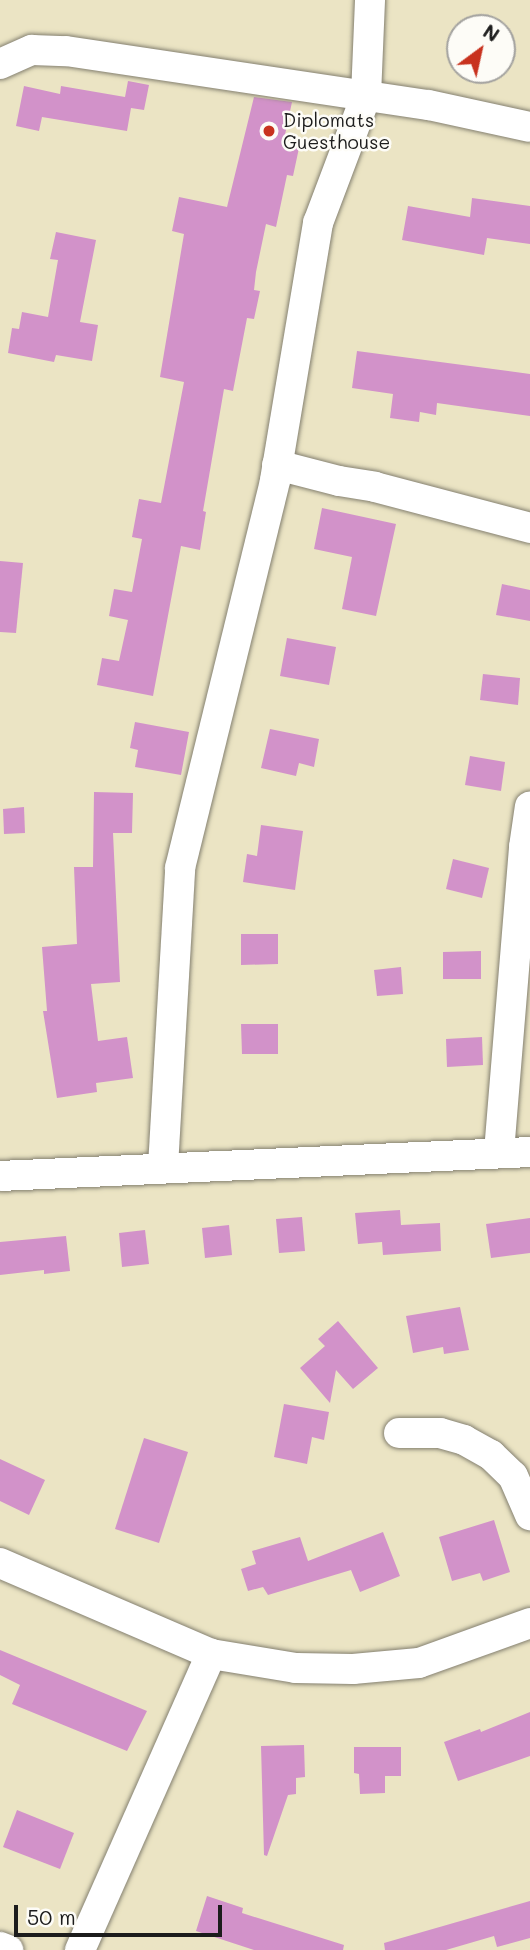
<!DOCTYPE html>
<style>
body{margin:0}
#map{position:relative;width:530px;height:1950px;overflow:hidden;background:#ebe4c4;font-family:Mali,sans-serif}
div>[style]{position:absolute}
.building>*{inset:0;background:#d292c9}
.roads{filter:drop-shadow(0 0 2px #848070) drop-shadow(0 0 2px #848070)}
.minor>*{height:30px;margin:-15px;padding:0 15px;transform-origin:15px;border-radius:15px;background:#fff}
.dots>*{width:19px;height:19px;translate:-50% -50%;box-sizing:border-box;border:4px solid #fdfcf7;border-radius:50%}
span{translate:-50% -50%;white-space:nowrap;text-align:center;line-height:1.15;-webkit-text-stroke:5px #fdfcf7;paint-order:stroke}
.poi-label{font-size:19px;color:#1c1c1c}
.left{translate:0 -50%;text-align:left}
.north{position:absolute;left:446px;top:14px;width:70px;height:70px;box-sizing:border-box;background:#fdfcf7;border:2px solid #a3a29f;border-radius:50%;rotate:33deg;font-size:19px;font-weight:700;line-height:28px;text-align:center;color:#1c1c1c}
.north::after{content:'';display:block;margin:auto;width:24px;height:32px;background:#c8321e;clip-path:polygon(50% 0,100% 100%,50% 72%,0 100%)}
.scale{position:absolute;left:14px;top:1905px;width:208px;height:32px;box-sizing:border-box;border:4px solid #1c1c1c;border-top:0;padding-left:9px;font-size:21px;line-height:24px;white-space:nowrap;color:#1c1c1c;-webkit-text-stroke:5px #fdfcf7;paint-order:stroke}
</style>
<div id="map">
<div class="building">
<div style="clip-path:polygon(128px 81px,149px 85px,144px 110px,131px 108px,127px 131px,42px 117px,39px 131px,16px 126px,24px 86px,60px 94px,61px 86px,125px 97px)"></div>
<div style="clip-path:polygon(254px 97px,292px 102px,283px 144px,299px 148px,293px 176px,287px 175px,276px 227px,266px 224px,256px 272px,254px 290px,260px 291px,254px 319px,247px 318px,233px 391px,224px 389px,203px 511px,206px 512px,200px 550px,181px 546px,153px 696px,97px 685px,102px 658px,119px 661px,128px 620px,109px 616px,114px 589px,132px 592px,142px 539px,132px 537px,139px 499px,161px 503px,184px 382px,160px 377px,184px 234px,172px 231px,179px 197px,227px 207px)"></div>
<div style="clip-path:polygon(472px 198px,530px 206px,530px 244px,487px 238px,484px 255px,402px 240px,408px 206px,470px 217px)"></div>
<div style="clip-path:polygon(56px 232px,96px 240px,80px 322px,98px 325px,92px 361px,56px 355px,54px 362px,8px 353px,12px 328px,19px 329px,22px 312px,48px 317px,58px 260px,50px 259px)"></div>
<div style="clip-path:polygon(357px 351px,530px 374px,530px 416px,437px 403px,436px 415px,420px 412px,419px 422px,390px 418px,393px 394px,352px 388px)"></div>
<div style="clip-path:polygon(322px 508px,396px 524px,376px 616px,342px 609px,352px 557px,314px 549px)"></div>
<div style="clip-path:polygon(0 561px,23px 563px,16px 633px,0 632px)"></div>
<div style="clip-path:polygon(502px 584px,530px 590px,530px 621px,496px 615px)"></div>
<div style="clip-path:polygon(287px 638px,336px 647px,329px 685px,280px 676px)"></div>
<div style="clip-path:polygon(483px 674px,520px 678px,518px 705px,480px 700px)"></div>
<div style="clip-path:polygon(135px 722px,189px 732px,181px 775px,135px 767px,138px 750px,130px 748px)"></div>
<div style="clip-path:polygon(270px 729px,319px 739px,314px 767px,299px 763px,296px 776px,261px 768px)"></div>
<div style="clip-path:polygon(470px 756px,505px 762px,501px 791px,465px 785px)"></div>
<div style="clip-path:polygon(94px 792px,133px 793px,132px 833px,113px 833px,120px 982px,91px 984px,98px 1041px,127px 1037px,133px 1078px,96px 1083px,97px 1092px,57px 1098px,43px 1011px,47px 1011px,42px 947px,77px 944px,74px 867px,93px 867px)"></div>
<div style="clip-path:polygon(24px 807px,25px 833px,4px 834px,3px 809px)"></div>
<div style="clip-path:polygon(261px 825px,303px 831px,295px 890px,243px 882px,247px 854px,257px 856px)"></div>
<div style="clip-path:polygon(453px 859px,489px 868px,482px 898px,446px 889px)"></div>
<div style="clip-path:polygon(241px 934px,278px 934px,278px 964px,241px 965px)"></div>
<div style="clip-path:polygon(481px 951px,481px 979px,443px 979px,443px 952px)"></div>
<div style="clip-path:polygon(401px 967px,403px 994px,377px 996px,374px 970px)"></div>
<div style="clip-path:polygon(241px 1024px,278px 1024px,278px 1054px,242px 1054px)"></div>
<div style="clip-path:polygon(482px 1037px,483px 1065px,447px 1067px,446px 1039px)"></div>
<div style="clip-path:polygon(400px 1210px,401px 1225px,440px 1223px,441px 1251px,383px 1255px,382px 1242px,358px 1244px,355px 1213px)"></div>
<div style="clip-path:polygon(302px 1217px,305px 1251px,279px 1253px,276px 1219px)"></div>
<div style="clip-path:polygon(530px 1218px,530px 1253px,491px 1258px,486px 1224px)"></div>
<div style="clip-path:polygon(229px 1225px,232px 1255px,205px 1258px,202px 1228px)"></div>
<div style="clip-path:polygon(145px 1230px,149px 1264px,122px 1267px,119px 1233px)"></div>
<div style="clip-path:polygon(66px 1236px,70px 1271px,44px 1274px,44px 1270px,0 1275px,0 1242px)"></div>
<div style="clip-path:polygon(460px 1307px,469px 1350px,444px 1354px,443px 1347px,413px 1353px,406px 1316px)"></div>
<div style="clip-path:polygon(338px 1321px,378px 1368px,353px 1389px,336px 1370px,330px 1403px,300px 1368px,325px 1346px,318px 1339px)"></div>
<div style="clip-path:polygon(284px 1404px,329px 1412px,324px 1440px,312px 1437px,307px 1464px,274px 1457px)"></div>
<div style="clip-path:polygon(144px 1438px,188px 1452px,159px 1543px,115px 1529px)"></div>
<div style="clip-path:polygon(0 1459px,45px 1480px,29px 1515px,0 1501px)"></div>
<div style="clip-path:polygon(494px 1520px,510px 1572px,483px 1581px,480px 1573px,452px 1581px,439px 1537px)"></div>
<div style="clip-path:polygon(383px 1532px,400px 1576px,360px 1592px,351px 1570px,268px 1595px,263px 1587px,248px 1591px,241px 1569px,256px 1564px,252px 1551px,300px 1537px,308px 1561px)"></div>
<div style="clip-path:polygon(0 1650px,147px 1711px,127px 1751px,12px 1704px,20px 1685px,0 1675px)"></div>
<div style="clip-path:polygon(530px 1712px,530px 1756px,458px 1781px,444px 1742px,480px 1729px,481px 1732px)"></div>
<div style="clip-path:polygon(304px 1745px,305px 1777px,296px 1778px,296px 1794px,288px 1795px,267px 1856px,264px 1855px,261px 1746px)"></div>
<div style="clip-path:polygon(354px 1747px,401px 1747px,401px 1776px,385px 1776px,385px 1793px,360px 1794px,359px 1774px,354px 1773px)"></div>
<div style="clip-path:polygon(17px 1810px,74px 1833px,60px 1869px,3px 1847px)"></div>
<div style="clip-path:polygon(207px 1896px,243px 1908px,242px 1913px,344px 1945px,343px 1950px,254px 1950px,196px 1931px)"></div>
<div style="clip-path:polygon(530px 1901px,530px 1938px,497px 1947px,494px 1936px,446px 1950px,385px 1950px,384px 1943px)"></div>
</div>
<div class="roads">
<div class="minor">
<div style="left:0;top:64px;width:35px;rotate:-24deg"></div>
<div style="left:32px;top:50px;width:34px;rotate:2deg"></div>
<div style="left:66px;top:51px;width:367px;rotate:8.5deg"></div>
<div style="left:429px;top:105px;width:103px;rotate:12.3deg"></div>
<div style="left:277px;top:465px;width:64px;rotate:14.5deg"></div>
<div style="left:339px;top:481px;width:36px;rotate:9deg"></div>
<div style="left:375px;top:487px;width:160px;rotate:14.8deg"></div>
<div style="left:499px;top:1152px;width:306px;rotate:-85.3deg"></div>
<div style="left:524px;top:847px;width:41px;rotate:-81.7deg"></div>
<div style="left:163px;top:1167px;width:299px;rotate:-86.7deg"></div>
<div style="left:180px;top:868px;width:399px;rotate:-76.2deg"></div>
<div style="left:275px;top:480px;width:261px;rotate:-80.5deg"></div>
<div style="left:318px;top:223px;width:136px;rotate:-69.3deg"></div>
<div style="left:366px;top:96px;width:96px;rotate:-87.6deg"></div>
<div style="left:0;top:1176px;width:531px;rotate:-2.59deg"></div>
<div style="left:399px;top:1433px;width:41px"></div>
<div style="left:440px;top:1433px;width:25px;rotate:16deg"></div>
<div style="left:464px;top:1440px;width:31px;rotate:29deg"></div>
<div style="left:491px;top:1455px;width:30px;rotate:44deg"></div>
<div style="left:513px;top:1476px;width:43px;rotate:66.4deg"></div>
<div style="left:0;top:1563px;width:230px;rotate:23.3deg"></div>
<div style="left:211px;top:1654px;width:86px;rotate:9.4deg"></div>
<div style="left:296px;top:1668px;width:57px;rotate:1deg"></div>
<div style="left:353px;top:1669px;width:66px;rotate:-5.2deg"></div>
<div style="left:419px;top:1663px;width:118px;rotate:-19.8deg"></div>
<div style="left:0;top:1947px;width:9px;rotate:21deg"></div>
<div style="left:80px;top:1950px;width:324px;rotate:-66.1deg"></div>
</div>
</div>
<div class="dots">
<div style="left:269px;top:131px;background:#c8321e"></div>
</div>
<div class="poi-label">
<span class="left" style="left:283px;top:131px">Diplomats<br>Guesthouse</span>
</div>
<div class="north">N</div>
<div class="scale">50 m</div>
</div>
